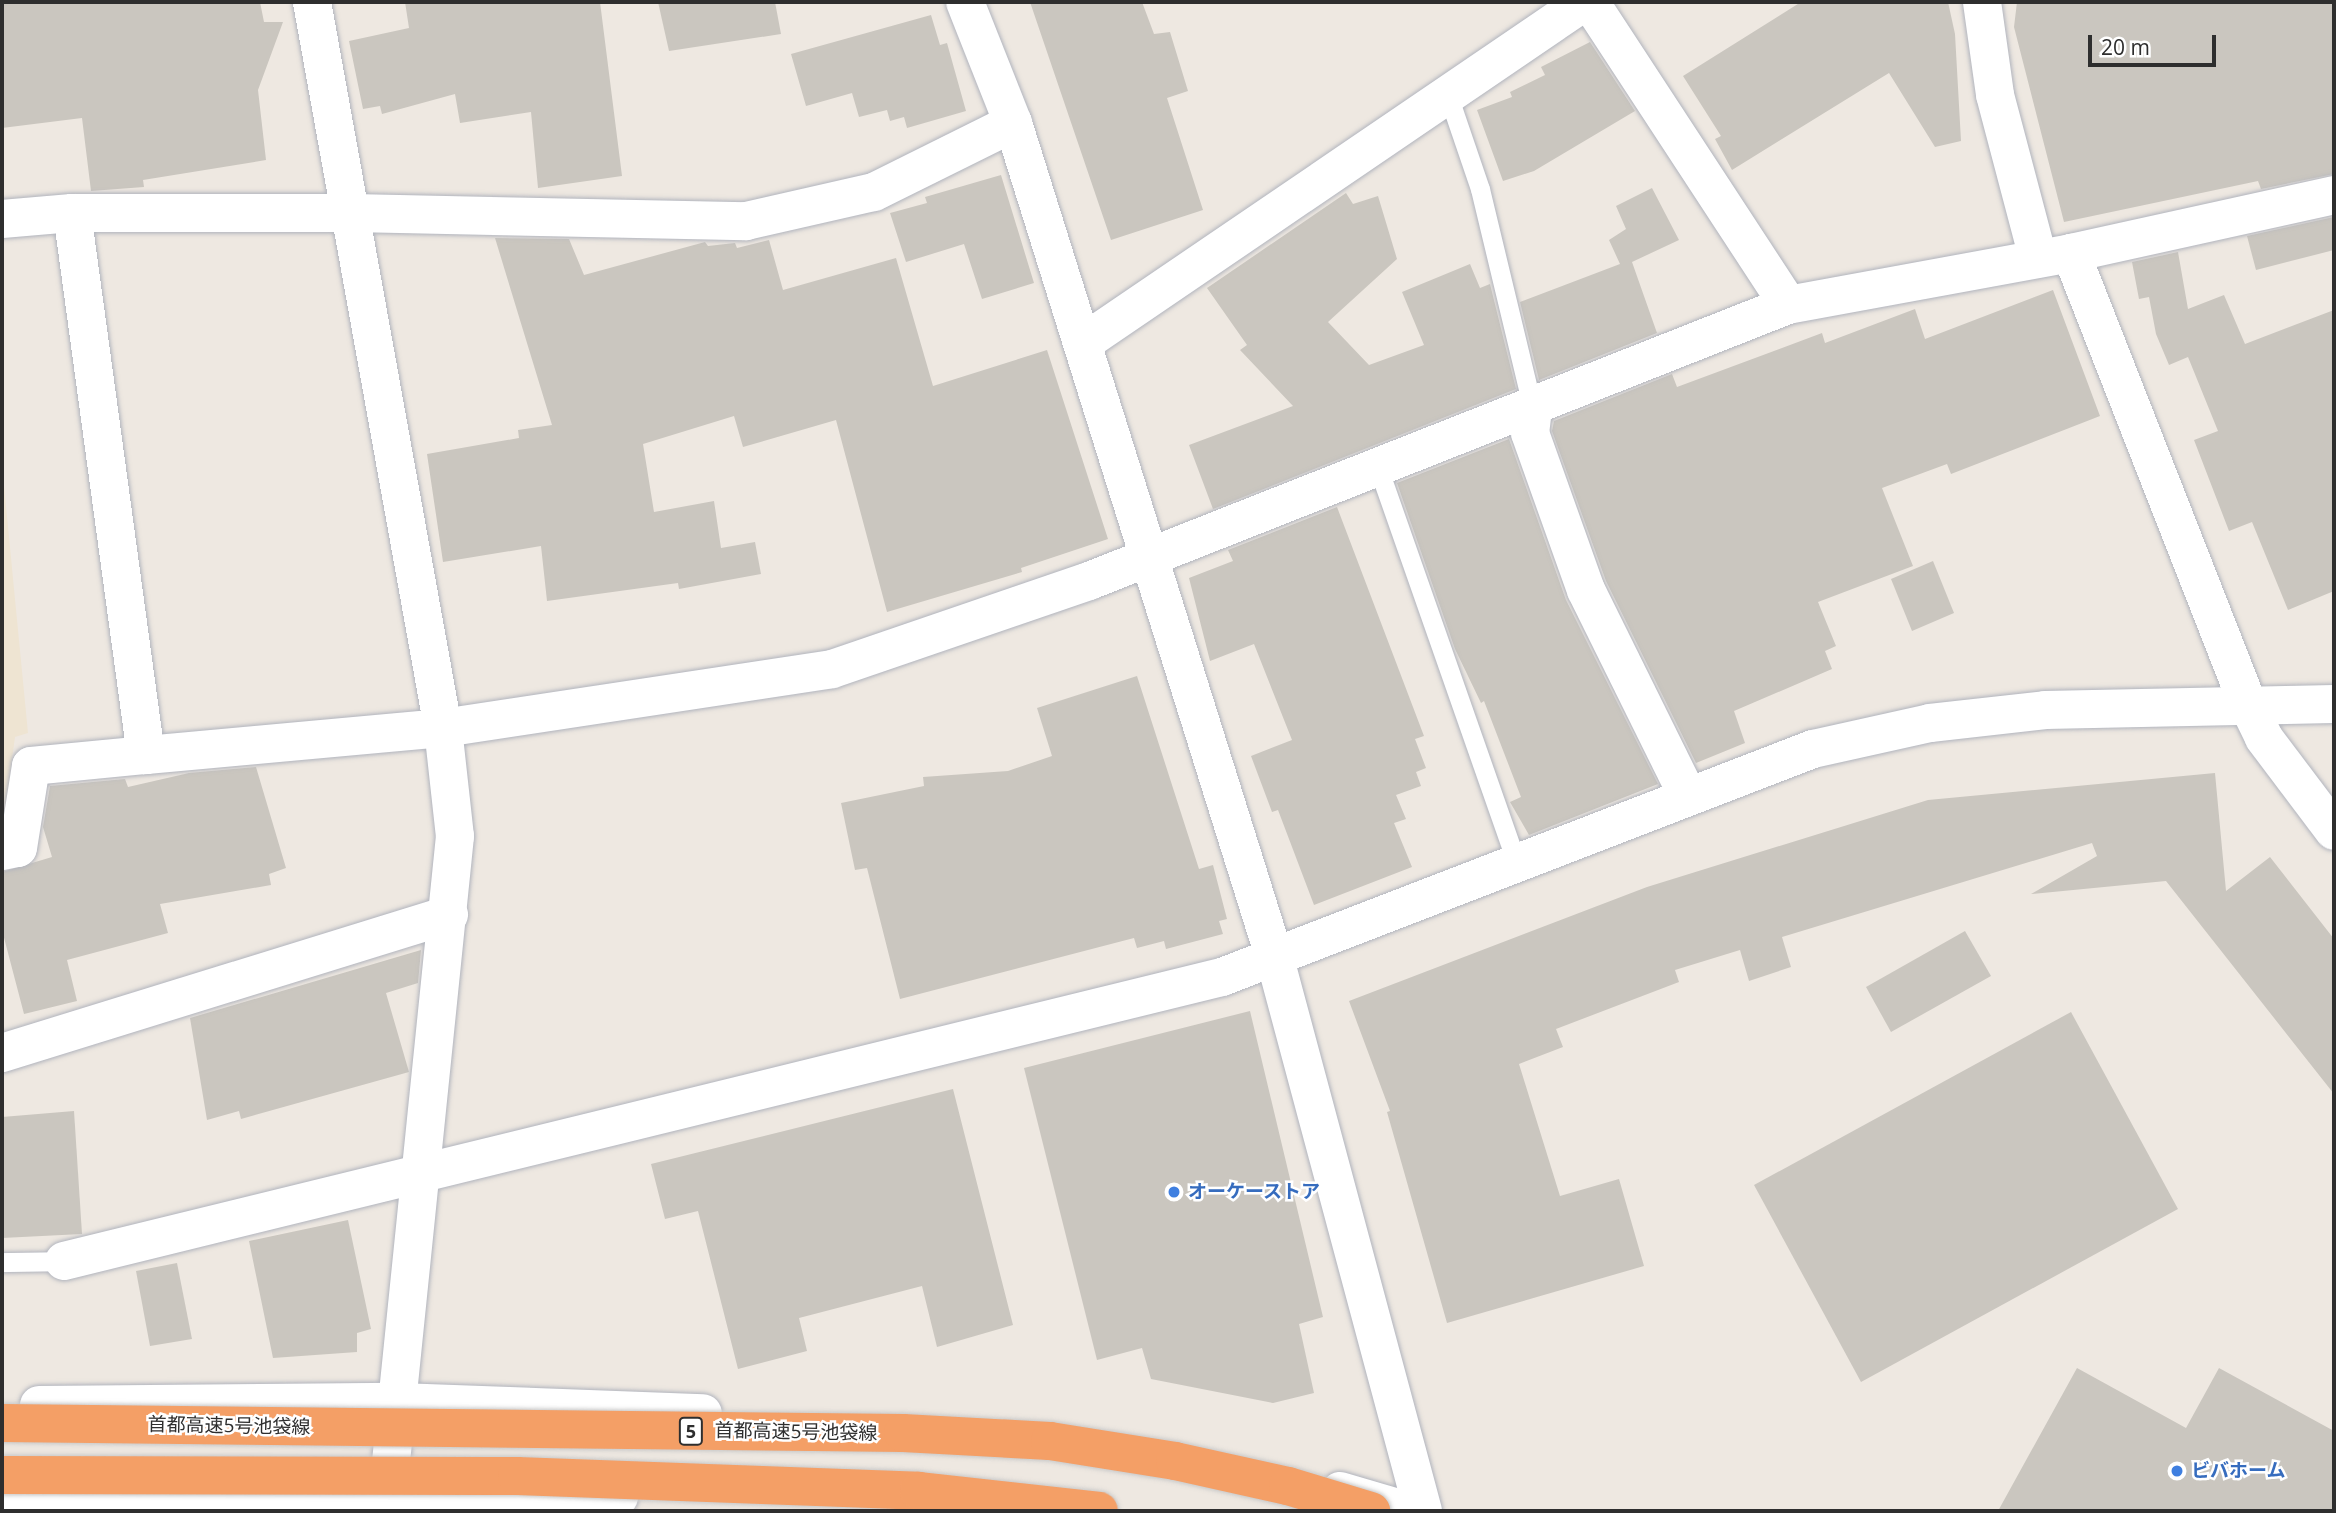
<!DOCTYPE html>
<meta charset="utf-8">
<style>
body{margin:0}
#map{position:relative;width:2336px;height:1513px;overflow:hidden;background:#eee8e1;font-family:"Open Sans","Noto Sans JP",sans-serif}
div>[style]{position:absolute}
.education>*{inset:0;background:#eee4d2}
.building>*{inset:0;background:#cac6bf}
.roads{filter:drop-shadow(0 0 2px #b1b4bd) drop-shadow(0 0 2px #b1b4bd)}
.service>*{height:19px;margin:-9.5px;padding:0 9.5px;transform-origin:9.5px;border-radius:9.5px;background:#fff}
.minor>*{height:38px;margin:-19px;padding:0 19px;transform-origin:19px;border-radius:19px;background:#fff}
.tertiary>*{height:38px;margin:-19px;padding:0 19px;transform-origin:19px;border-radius:19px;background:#fff}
.bridges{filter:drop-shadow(0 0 2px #c9c9c9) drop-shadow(0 0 2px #c9c9c9)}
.motorway-bridge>*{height:38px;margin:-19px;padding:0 19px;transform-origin:19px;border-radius:19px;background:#f49f66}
.dots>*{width:19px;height:19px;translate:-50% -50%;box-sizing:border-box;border:4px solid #fff;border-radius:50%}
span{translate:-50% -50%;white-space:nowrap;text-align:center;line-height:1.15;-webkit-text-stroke:5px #fff;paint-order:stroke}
.shield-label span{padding:2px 5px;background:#fff;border:2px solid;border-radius:5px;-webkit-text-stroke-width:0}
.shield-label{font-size:18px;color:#2e2e2e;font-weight:700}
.shop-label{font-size:19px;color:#366cbe;font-weight:700}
.left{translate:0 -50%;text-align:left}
.street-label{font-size:19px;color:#2e2e2e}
.frame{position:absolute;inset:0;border:4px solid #2e2e2e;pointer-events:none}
.scale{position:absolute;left:2088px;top:35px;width:128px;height:32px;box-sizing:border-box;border:4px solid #2e2e2e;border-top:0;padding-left:9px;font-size:21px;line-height:24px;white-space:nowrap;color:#2e2e2e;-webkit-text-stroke:5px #fff;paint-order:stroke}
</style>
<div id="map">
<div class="education">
<div style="clip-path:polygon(2px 465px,28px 733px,15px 737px,2px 832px)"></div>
</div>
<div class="building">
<div style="clip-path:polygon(2px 2px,260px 2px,264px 22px,283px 22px,258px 90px,266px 160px,143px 180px,144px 187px,91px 191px,82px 118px,2px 128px)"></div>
<div style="clip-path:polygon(405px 2px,600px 2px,622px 176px,538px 188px,531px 112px,460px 123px,455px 94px,382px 114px,380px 106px,363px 109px,349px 41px,409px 28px)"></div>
<div style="clip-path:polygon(658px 2px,775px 2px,781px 34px,669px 51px)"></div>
<div style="clip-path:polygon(1030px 2px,1142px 2px,1154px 34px,1170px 32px,1188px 91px,1167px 98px,1203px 210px,1111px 240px)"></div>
<div style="clip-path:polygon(1801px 2px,1948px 2px,1955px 34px,1961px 141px,1935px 147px,1889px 73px,1732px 170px,1715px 139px,1721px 136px,1683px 76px)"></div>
<div style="clip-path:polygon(2017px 2px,2334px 2px,2334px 174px,2261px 189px,2258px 181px,2064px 222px,2014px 27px)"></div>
<div style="clip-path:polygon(931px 15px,940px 45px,947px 43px,966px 111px,907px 128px,904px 117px,890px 121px,887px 110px,859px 117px,852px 93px,806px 106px,791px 54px)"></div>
<div style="clip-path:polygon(1590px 42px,1635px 111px,1534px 171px,1503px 181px,1477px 110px,1512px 97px,1510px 92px,1545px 75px,1541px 67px)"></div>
<div style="clip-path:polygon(1001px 175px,1034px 283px,982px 299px,964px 244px,906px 262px,890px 213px,927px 203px,925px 197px)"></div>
<div style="clip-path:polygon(1652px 188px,1679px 240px,1632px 262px,1657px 333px,1539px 380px,1520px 302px,1620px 264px,1609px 240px,1626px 229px,1616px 206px)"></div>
<div style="clip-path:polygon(1346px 193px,1353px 204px,1378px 196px,1397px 259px,1328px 322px,1369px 365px,1424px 345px,1402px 292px,1470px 264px,1480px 288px,1490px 284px,1516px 389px,1213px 509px,1189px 445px,1293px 406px,1240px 350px,1247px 345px,1207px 288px)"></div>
<div style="clip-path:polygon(2334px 217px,2334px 250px,2256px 270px,2247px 236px)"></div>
<div style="clip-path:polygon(495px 238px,569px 239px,584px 275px,705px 242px,708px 246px,735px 243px,737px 248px,769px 240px,783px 290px,896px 258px,933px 386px,1047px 350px,1108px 539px,1021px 568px,1022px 572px,887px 612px,836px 420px,743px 447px,734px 416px,643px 444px,654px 512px,714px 501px,721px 548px,755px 542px,761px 574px,679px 589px,678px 583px,547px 601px,541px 546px,443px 562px,427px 454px,519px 438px,518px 430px,552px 425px)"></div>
<div style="clip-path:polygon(2178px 252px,2188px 309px,2224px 295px,2245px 344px,2334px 310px,2334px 591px,2288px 610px,2252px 522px,2229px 531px,2194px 440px,2218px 431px,2188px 357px,2169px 365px,2156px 334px,2149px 297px,2139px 299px,2132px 262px)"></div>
<div style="clip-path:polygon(2053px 290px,2100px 416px,1951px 474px,1947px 464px,1882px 488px,1913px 566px,1818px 602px,1836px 646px,1825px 651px,1832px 669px,1734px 711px,1745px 743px,1696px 763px,1606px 581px,1552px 431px,1554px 421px,1672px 374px,1677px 387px,1822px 333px,1825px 343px,1915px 309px,1925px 339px)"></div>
<div style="clip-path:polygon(1509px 439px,1566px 600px,1658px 784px,1529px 835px,1510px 802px,1521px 797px,1484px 701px,1481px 703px,1455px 649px,1397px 483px)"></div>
<div style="clip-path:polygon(1337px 507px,1424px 736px,1415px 739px,1426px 768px,1416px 772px,1421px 786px,1396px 795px,1406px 819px,1394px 823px,1412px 867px,1314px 905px,1278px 810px,1272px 812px,1251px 756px,1292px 740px,1254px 644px,1210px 661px,1189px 578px,1233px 561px,1228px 550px)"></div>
<div style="clip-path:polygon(1933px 561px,1954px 613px,1912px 631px,1891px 579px)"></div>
<div style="clip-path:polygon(1137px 676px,1199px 869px,1213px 865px,1227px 919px,1219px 921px,1223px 934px,1166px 949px,1164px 941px,1137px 948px,1134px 938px,900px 999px,867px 868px,855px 870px,841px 803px,924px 786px,923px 777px,1008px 771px,1052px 756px,1037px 708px)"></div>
<div style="clip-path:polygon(256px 767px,286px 868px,269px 874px,271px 885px,160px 904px,168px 933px,67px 960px,77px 1001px,24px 1014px,2px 930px,2px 872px,52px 857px,43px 827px,50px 786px,125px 779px,128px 787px,189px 773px)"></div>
<div style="clip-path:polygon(2215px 773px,2226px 891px,2270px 857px,2334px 939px,2334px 1094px,2166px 881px,2031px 894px,2097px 856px,2092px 843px,1782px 937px,1791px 967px,1749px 981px,1740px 950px,1675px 970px,1679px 982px,1556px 1029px,1563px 1047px,1519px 1064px,1560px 1196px,1619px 1179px,1644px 1266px,1447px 1323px,1387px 1112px,1390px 1111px,1349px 1001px,1647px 887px,1928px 800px)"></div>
<div style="clip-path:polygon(1965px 931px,1991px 976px,1891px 1032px,1866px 987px)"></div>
<div style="clip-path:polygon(421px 950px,418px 983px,386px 993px,409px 1072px,241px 1119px,239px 1111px,207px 1120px,190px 1018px)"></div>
<div style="clip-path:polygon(1250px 1011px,1323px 1317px,1299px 1324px,1314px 1393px,1273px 1403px,1151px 1379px,1142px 1348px,1097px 1360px,1024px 1068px)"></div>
<div style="clip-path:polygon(2071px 1012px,2178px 1209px,1861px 1382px,1754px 1185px)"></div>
<div style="clip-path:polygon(953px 1089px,1013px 1325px,937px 1347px,922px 1286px,799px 1318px,807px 1351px,738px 1369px,698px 1211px,665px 1219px,651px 1164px)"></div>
<div style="clip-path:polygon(74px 1111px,82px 1234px,2px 1238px,2px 1117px)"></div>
<div style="clip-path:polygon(348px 1220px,371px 1329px,357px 1333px,357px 1352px,273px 1358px,249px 1241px)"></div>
<div style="clip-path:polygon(177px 1263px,192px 1339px,150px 1346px,136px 1271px)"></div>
<div style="clip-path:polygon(2077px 1368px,2186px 1428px,2219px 1368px,2334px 1431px,2334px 1511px,1998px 1511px)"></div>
</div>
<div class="roads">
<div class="service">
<div style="left:1447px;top:92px;width:102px;rotate:71.2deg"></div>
<div style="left:1480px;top:189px;width:226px;rotate:76.5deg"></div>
<div style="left:1378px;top:467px;width:417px;rotate:70.7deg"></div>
<div style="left:2px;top:1262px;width:62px;rotate:-0.9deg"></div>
</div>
<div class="minor">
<div style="left:312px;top:2px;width:738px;rotate:79.77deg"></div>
<div style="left:443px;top:728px;width:109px;rotate:83.7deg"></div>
<div style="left:455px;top:836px;width:679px;rotate:95.84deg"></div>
<div style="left:965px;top:2px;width:130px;rotate:68.4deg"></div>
<div style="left:1013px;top:123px;width:876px;rotate:72.6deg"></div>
<div style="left:1275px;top:959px;width:571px;rotate:74.99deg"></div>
<div style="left:1590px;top:2px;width:362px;rotate:56.8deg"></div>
<div style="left:1982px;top:2px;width:94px;rotate:82deg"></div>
<div style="left:1995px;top:95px;width:169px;rotate:75.2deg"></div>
<div style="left:2px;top:219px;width:70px;rotate:-4.9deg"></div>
<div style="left:72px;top:213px;width:280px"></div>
<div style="left:352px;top:213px;width:394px;rotate:1.2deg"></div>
<div style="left:746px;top:221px;width:131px;rotate:-12.8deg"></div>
<div style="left:874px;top:192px;width:155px;rotate:-26.4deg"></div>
<div style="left:2071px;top:253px;width:490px;rotate:68.6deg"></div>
<div style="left:1083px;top:343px;width:606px;rotate:-34.24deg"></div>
<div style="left:1533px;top:409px;width:24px;rotate:97deg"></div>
<div style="left:1530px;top:433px;width:167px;rotate:70.4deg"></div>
<div style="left:1586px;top:590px;width:230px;rotate:63.7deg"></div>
<div style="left:146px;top:755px;width:298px;rotate:-5.2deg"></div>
<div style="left:443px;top:728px;width:393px;rotate:-8.6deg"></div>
<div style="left:832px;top:669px;width:272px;rotate:-18.9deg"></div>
<div style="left:1089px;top:581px;width:752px;rotate:-21.55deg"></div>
<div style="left:1788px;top:305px;width:288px;rotate:-10.4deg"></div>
<div style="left:2071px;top:253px;width:269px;rotate:-12.4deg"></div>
<div style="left:2px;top:851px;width:16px;rotate:-11deg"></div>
<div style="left:18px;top:848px;width:83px;rotate:-81deg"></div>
<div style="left:31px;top:766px;width:116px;rotate:-5.5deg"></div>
<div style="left:146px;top:755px;width:547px;rotate:-97.77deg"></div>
<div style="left:2px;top:1053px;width:468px;rotate:-17.2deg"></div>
<div style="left:64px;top:1261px;width:1192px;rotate:-13.78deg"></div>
<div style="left:1222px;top:977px;width:633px;rotate:-21.1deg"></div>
<div style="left:1813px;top:749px;width:120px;rotate:-12.5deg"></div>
<div style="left:1930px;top:723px;width:116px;rotate:-6.4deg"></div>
<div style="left:2045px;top:710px;width:289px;rotate:-1.2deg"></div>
<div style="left:2px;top:1501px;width:617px;rotate:-0.37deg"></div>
</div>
<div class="tertiary">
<div style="left:2250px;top:709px;width:32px;rotate:64deg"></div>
<div style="left:2264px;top:738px;width:116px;rotate:53deg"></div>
<div style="left:39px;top:1405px;width:359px;rotate:-0.5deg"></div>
<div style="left:398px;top:1402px;width:305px;rotate:2.1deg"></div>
<div style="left:1340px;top:1491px;width:71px;rotate:16.4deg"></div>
</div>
</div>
<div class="bridges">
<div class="motorway-bridge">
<div style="left:2px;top:1423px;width:901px;rotate:0.64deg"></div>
<div style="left:903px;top:1433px;width:147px;rotate:3.1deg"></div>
<div style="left:1050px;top:1441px;width:127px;rotate:9.1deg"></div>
<div style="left:1175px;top:1461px;width:116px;rotate:12.5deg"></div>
<div style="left:1288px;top:1486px;width:87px;rotate:16.8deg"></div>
<div style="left:2px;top:1475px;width:515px;rotate:0.11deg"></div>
<div style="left:517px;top:1476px;width:402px;rotate:2.1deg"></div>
<div style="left:919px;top:1491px;width:181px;rotate:6.3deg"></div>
</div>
</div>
<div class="dots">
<div style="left:1174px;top:1192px;background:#3f7fe0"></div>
<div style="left:2177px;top:1471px;background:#3f7fe0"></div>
</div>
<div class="shield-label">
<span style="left:691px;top:1431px">5</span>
</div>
<div class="shop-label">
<span class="left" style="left:1188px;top:1192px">オーケーストア</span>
<span class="left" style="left:2191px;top:1471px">ビバホーム</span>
</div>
<div class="street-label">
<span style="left:229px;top:1426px;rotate:1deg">首都高速5号池袋線</span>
<span style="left:796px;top:1432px;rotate:1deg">首都高速5号池袋線</span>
</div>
<div class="frame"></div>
<div class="scale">20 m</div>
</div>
